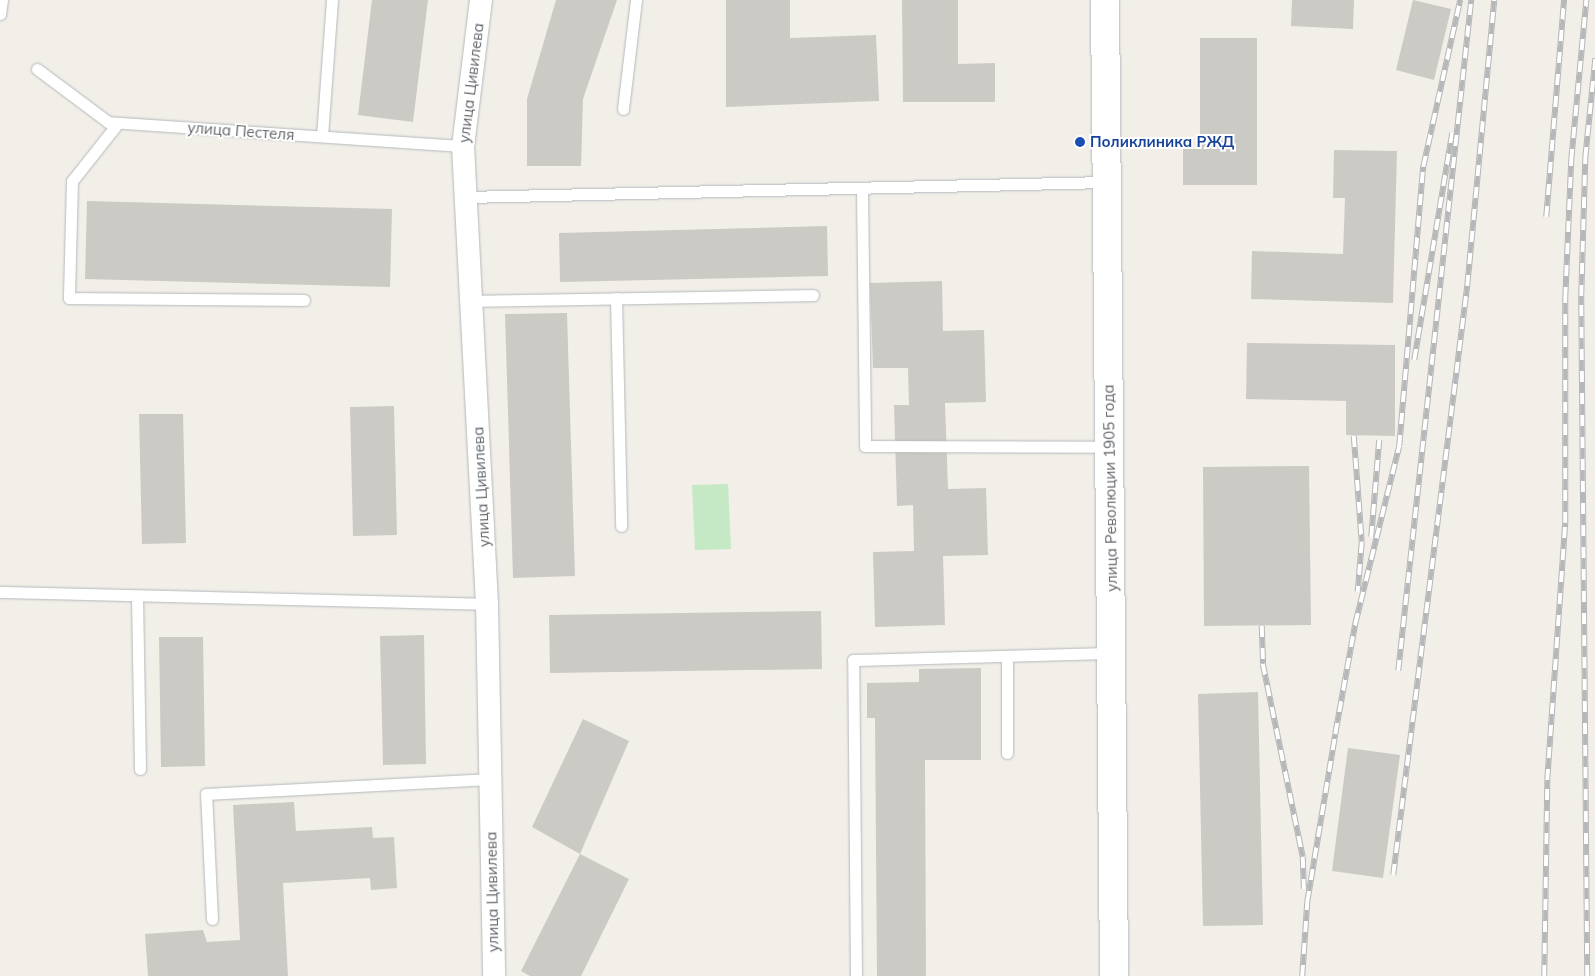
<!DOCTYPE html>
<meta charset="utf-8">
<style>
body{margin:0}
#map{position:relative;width:1595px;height:976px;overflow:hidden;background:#f1efe8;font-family:Mulish,sans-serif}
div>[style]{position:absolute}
.green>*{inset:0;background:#c5e8c5}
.building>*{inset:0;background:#cccac5}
.roads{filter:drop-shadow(0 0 1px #b5b8bc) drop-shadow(0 0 1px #b5b8bc)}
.service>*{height:11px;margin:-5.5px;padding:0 5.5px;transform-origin:5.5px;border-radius:5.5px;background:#fff}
.minor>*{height:22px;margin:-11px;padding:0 11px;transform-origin:11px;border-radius:11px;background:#fff}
.secondary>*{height:28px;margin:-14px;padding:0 14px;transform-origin:14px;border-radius:14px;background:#fff}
.rail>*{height:5.5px;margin-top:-2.75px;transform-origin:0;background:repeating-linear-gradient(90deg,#fff 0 11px,#b6b7b8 0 22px);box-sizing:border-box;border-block:1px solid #b6b7b8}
.dots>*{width:14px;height:14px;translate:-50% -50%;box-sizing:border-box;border:2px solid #fff;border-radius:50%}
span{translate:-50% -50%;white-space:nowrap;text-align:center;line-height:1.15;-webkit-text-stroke:4px #fff;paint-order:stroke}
.street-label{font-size:15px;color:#5f6368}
.transit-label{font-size:15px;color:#164399;font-weight:700}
.left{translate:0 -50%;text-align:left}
</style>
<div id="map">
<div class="green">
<div style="clip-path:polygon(728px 484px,731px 549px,695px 550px,692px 485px)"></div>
</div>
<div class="building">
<div style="clip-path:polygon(372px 0,428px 0,413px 122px,358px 115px)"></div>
<div style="clip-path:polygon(556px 0,617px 0,583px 99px,581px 166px,527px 166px,527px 99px)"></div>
<div style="clip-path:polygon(726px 0,790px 0,790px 38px,876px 35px,879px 101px,726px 107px)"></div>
<div style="clip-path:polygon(902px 0,958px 0,958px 64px,995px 63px,995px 102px,903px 102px)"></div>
<div style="clip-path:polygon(1292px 0,1354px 0,1353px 29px,1291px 26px)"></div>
<div style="clip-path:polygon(1413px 0,1451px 9px,1434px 80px,1396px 70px)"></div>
<div style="clip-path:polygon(1200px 38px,1257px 38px,1257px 185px,1183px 185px,1183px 149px,1200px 149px)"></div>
<div style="clip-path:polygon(1334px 150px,1397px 151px,1393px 303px,1251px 299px,1252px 251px,1343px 254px,1345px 198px,1333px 198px)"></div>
<div style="clip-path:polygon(87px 201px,392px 209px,390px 287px,85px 279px)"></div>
<div style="clip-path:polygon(827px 226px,828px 276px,560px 282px,559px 233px)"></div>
<div style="clip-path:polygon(942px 281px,943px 331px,984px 330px,986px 402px,945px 403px,948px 489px,986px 488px,988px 555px,943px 556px,945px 625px,875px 627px,873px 552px,914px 551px,913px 505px,897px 506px,894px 405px,909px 405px,908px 368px,873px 368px,870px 283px)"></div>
<div style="clip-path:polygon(567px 313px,575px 576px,513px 578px,505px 314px)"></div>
<div style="clip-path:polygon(1247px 343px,1395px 345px,1395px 436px,1346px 435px,1346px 401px,1246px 399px)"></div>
<div style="clip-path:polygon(394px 406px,397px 535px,353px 536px,350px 407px)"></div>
<div style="clip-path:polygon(139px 414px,183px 414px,186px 543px,142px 544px)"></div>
<div style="clip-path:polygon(1309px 466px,1311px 625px,1204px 626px,1203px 467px)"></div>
<div style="clip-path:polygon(821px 611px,822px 669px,550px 673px,549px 615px)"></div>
<div style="clip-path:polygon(424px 635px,426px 764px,383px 765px,380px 636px)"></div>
<div style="clip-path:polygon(159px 637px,203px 637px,205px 766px,161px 767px)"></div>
<div style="clip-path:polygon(981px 668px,981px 760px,925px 760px,926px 976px,877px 976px,875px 718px,867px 718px,867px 683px,919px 682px,919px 669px)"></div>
<div style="clip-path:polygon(1258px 692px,1263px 925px,1203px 926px,1198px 694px)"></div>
<div style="clip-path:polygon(583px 719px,629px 741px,580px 854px,532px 827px)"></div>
<div style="clip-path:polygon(1348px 748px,1400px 755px,1383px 878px,1332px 871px)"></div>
<div style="clip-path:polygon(294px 802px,296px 831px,372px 827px,373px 838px,394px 837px,397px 888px,371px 890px,370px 878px,283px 883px,288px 976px,148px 976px,145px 934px,203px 930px,207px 942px,240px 940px,233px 805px)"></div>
<div style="clip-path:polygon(580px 854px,629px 879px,581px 976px,530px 976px,521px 971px)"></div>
</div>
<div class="roads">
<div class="service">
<div style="left:0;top:14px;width:14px;rotate:-82deg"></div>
<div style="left:37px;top:69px;width:89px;rotate:36.7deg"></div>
<div style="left:108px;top:122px;width:356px;rotate:3.9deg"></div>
<div style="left:623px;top:109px;width:110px;rotate:-83.2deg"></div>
<div style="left:118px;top:123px;width:74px;rotate:128.4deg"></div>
<div style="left:72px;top:181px;width:117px;rotate:91.5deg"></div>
<div style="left:69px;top:298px;width:235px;rotate:0.5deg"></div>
<div style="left:322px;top:136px;width:136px;rotate:-85.8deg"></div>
<div style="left:862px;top:188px;width:258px;rotate:89.3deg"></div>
<div style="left:865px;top:446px;width:244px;rotate:0.2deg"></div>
<div style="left:465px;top:197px;width:642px;rotate:-1.34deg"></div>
<div style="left:616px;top:298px;width:228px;rotate:88.7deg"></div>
<div style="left:471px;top:301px;width:342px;rotate:-1deg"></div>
<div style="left:0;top:592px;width:487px;rotate:1.4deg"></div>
<div style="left:137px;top:596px;width:173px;rotate:89deg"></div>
<div style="left:1007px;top:656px;width:97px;rotate:90deg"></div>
<div style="left:212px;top:919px;width:125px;rotate:-92.7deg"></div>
<div style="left:206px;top:794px;width:284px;rotate:-3deg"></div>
<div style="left:856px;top:976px;width:316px;rotate:-90.5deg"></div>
<div style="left:853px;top:660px;width:258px;rotate:-1.6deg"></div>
</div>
<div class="minor">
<div style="left:481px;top:0;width:147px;rotate:97deg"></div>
<div style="left:463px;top:146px;width:459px;rotate:87deg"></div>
<div style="left:487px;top:604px;width:372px;rotate:88.9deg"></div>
</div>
<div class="secondary">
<div style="left:1105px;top:0;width:976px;rotate:89.47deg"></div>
</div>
</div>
<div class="rail">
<div style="left:1546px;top:217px;width:218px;rotate:-85.3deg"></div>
<div style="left:1414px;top:360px;width:230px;rotate:-80.5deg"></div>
<div style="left:1354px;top:436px;width:106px;rotate:85.7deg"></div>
<div style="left:1362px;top:542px;width:50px;rotate:94.6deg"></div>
<div style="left:1371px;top:537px;width:97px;rotate:-85.3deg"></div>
<div style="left:1262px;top:626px;width:38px;rotate:88deg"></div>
<div style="left:1263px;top:664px;width:197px;rotate:78.3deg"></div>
<div style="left:1303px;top:857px;width:32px;rotate:88deg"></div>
<div style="left:1398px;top:671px;width:675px;rotate:-83.79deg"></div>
<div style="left:1393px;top:875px;width:594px;rotate:-82.84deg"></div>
<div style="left:1467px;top:286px;width:287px;rotate:-84.6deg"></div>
<div style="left:1302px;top:976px;width:74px;rotate:-86.1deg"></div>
<div style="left:1307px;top:902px;width:170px;rotate:-80.5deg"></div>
<div style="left:1335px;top:734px;width:112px;rotate:-79.7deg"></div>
<div style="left:1355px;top:624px;width:183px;rotate:-76.1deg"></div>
<div style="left:1399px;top:446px;width:280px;rotate:-85.1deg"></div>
<div style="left:1423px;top:167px;width:171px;rotate:-77.5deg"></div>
<div style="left:1544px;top:976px;width:196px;rotate:-89.1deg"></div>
<div style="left:1547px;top:780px;width:258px;rotate:-86deg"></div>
<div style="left:1565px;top:523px;width:225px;rotate:-90deg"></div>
<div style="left:1565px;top:298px;width:138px;rotate:-87.5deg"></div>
<div style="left:1571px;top:160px;width:161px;rotate:-84.6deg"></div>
<div style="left:1587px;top:976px;width:680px;rotate:-90.51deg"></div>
<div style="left:1581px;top:296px;width:138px;rotate:-88.3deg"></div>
<div style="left:1585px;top:158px;width:100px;rotate:-84.2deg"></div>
</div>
<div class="dots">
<div style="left:1080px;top:142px;background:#1a4fb4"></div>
</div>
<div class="street-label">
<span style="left:471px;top:83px;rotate:-83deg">улица Цивилева</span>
<span style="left:241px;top:131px;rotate:4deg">улица Пестеля</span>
<span style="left:481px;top:487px;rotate:-93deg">улица Цивилева</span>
<span style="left:1110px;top:488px;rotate:-91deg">улица Революции 1905 года</span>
<span style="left:492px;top:892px;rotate:-91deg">улица Цивилева</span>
</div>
<div class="transit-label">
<span class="left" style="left:1090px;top:142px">Поликлиника РЖД</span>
</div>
</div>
